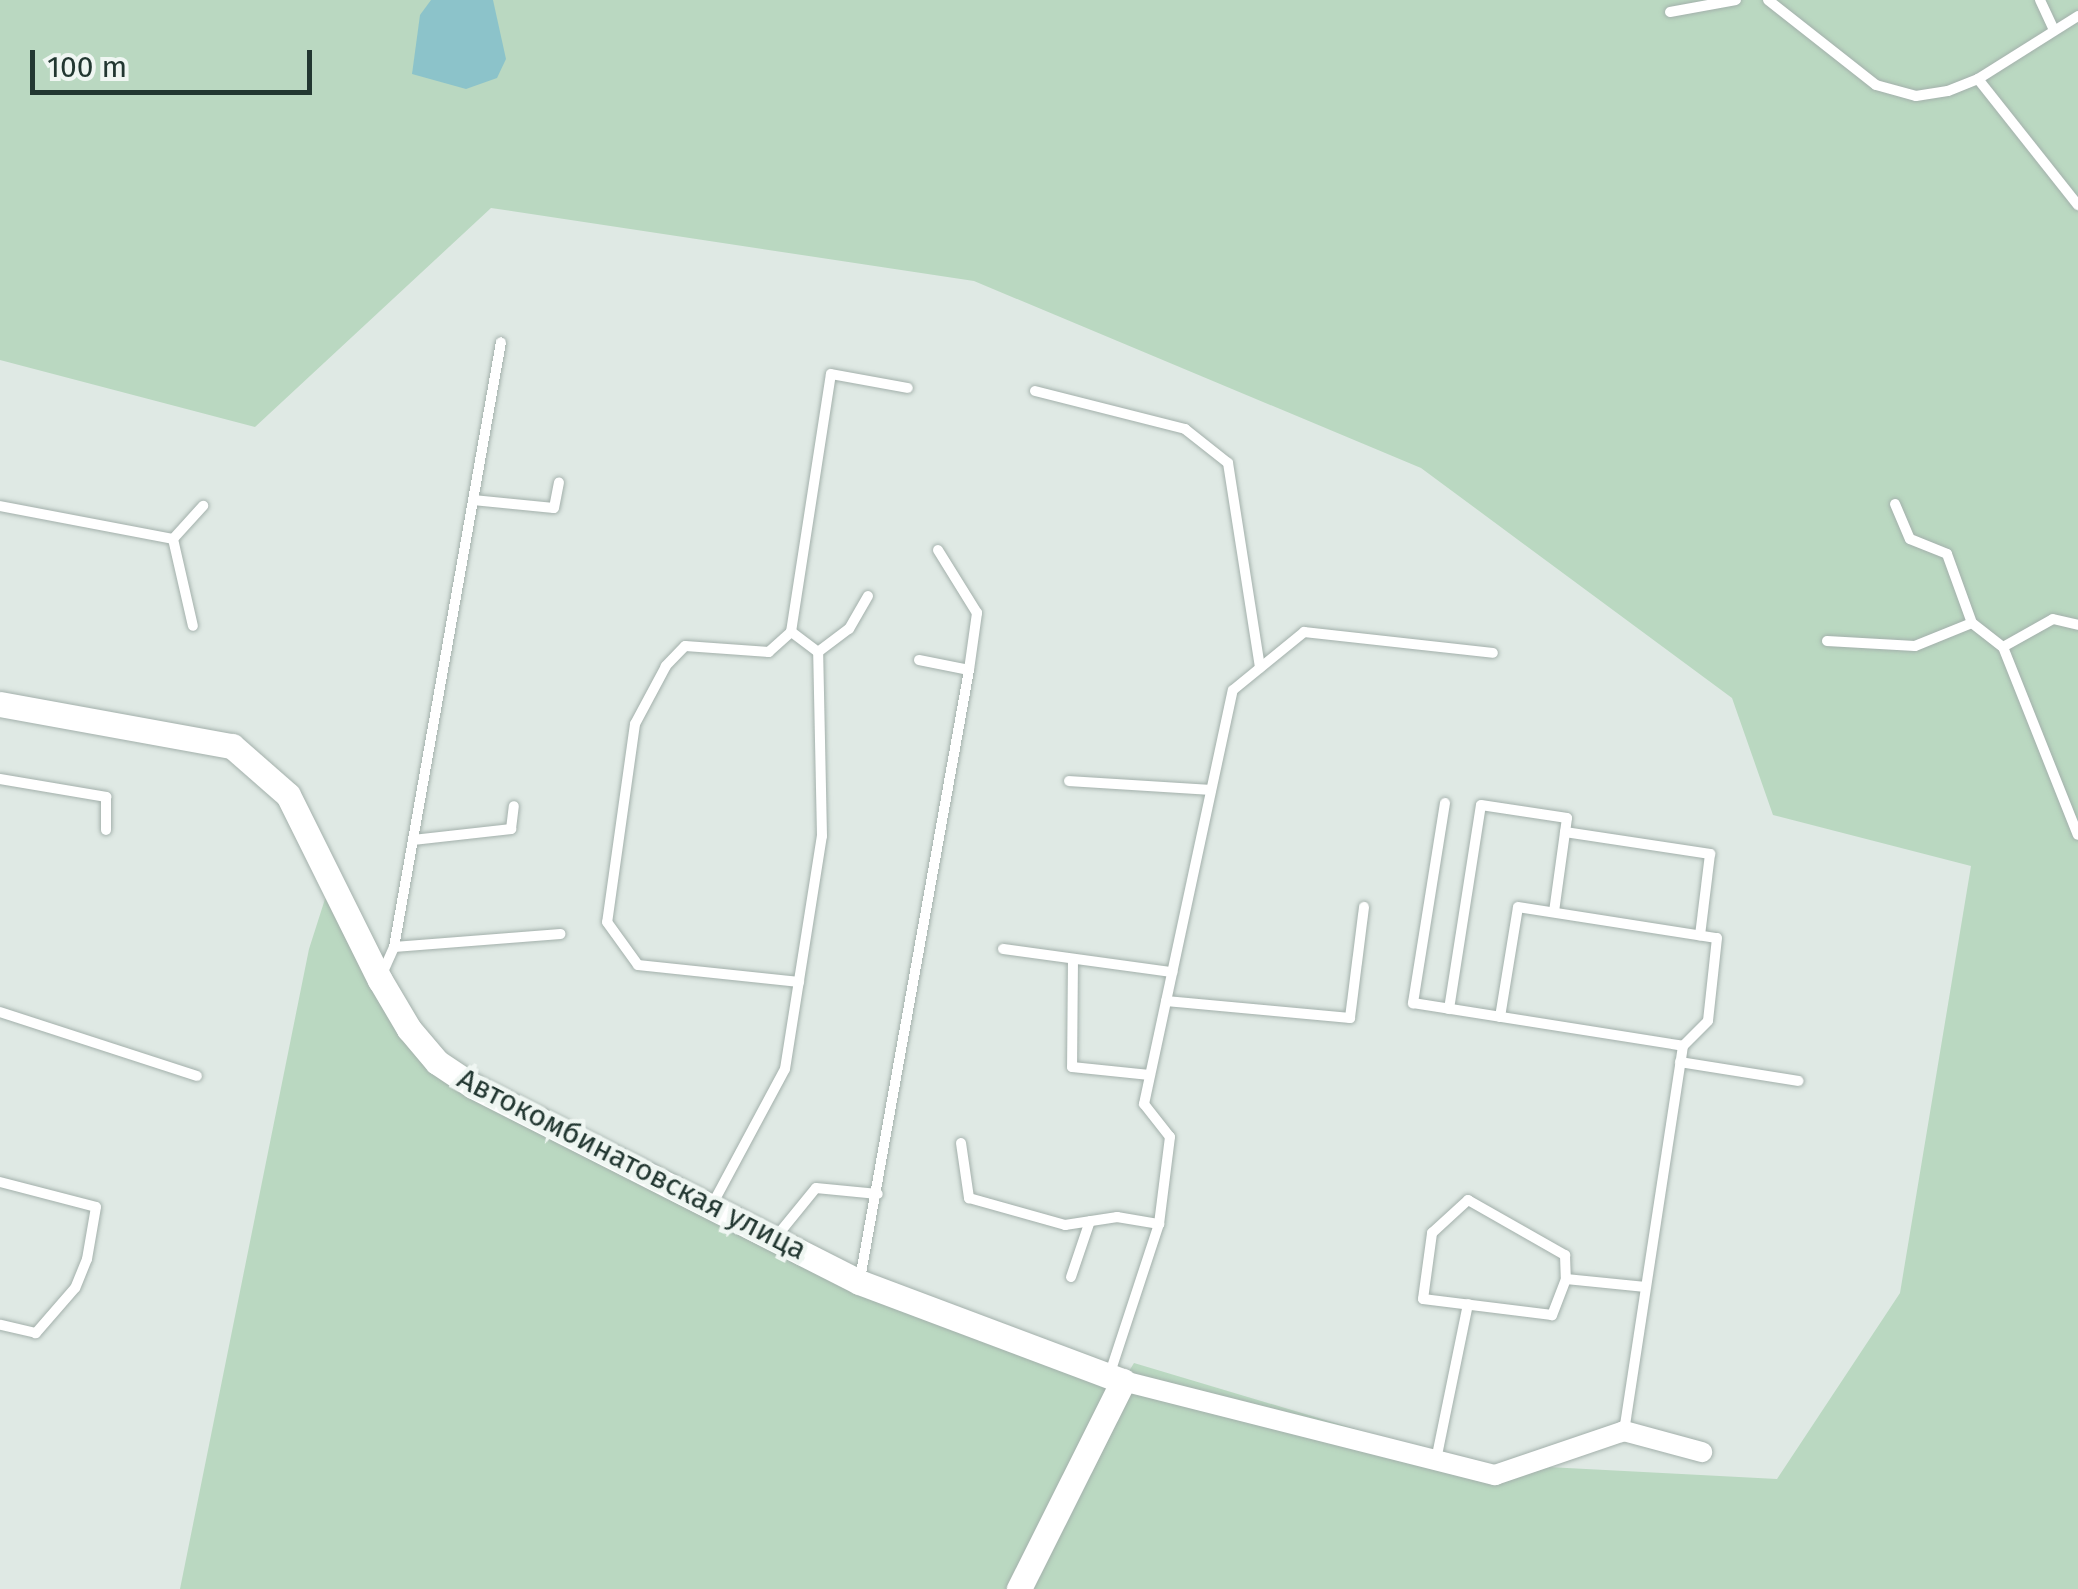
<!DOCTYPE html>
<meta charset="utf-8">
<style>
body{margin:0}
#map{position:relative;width:2078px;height:1589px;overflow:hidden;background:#dfe9e4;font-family:"Fira Sans",sans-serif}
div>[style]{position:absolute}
.green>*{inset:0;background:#bad8c1}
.water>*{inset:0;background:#8cc3ca}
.roads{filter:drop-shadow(0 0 2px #a3b0ab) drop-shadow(0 0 2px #a3b0ab)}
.service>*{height:10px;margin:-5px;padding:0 5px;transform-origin:5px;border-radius:5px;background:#fff}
.minor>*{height:20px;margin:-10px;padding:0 10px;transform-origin:10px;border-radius:10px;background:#fff}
.tertiary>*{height:25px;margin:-12.5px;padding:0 12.5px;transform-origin:12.5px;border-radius:12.5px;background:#fff}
span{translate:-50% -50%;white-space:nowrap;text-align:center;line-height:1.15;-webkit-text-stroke:9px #eff6f2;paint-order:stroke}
.street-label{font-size:30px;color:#223731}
.scale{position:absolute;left:30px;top:50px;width:282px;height:45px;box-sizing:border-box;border:5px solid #223731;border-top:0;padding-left:12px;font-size:30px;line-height:35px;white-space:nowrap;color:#223731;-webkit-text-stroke:8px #eff6f2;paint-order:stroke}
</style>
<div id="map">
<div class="green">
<div style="clip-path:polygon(0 0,2078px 0,2078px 1589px,180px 1589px,309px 949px,325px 899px,338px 890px,437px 1062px,859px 1282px,1123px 1381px,1134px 1363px,1469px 1463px,1777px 1479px,1900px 1293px,1971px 866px,1773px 815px,1732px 698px,1421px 468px,974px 281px,491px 208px,255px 427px,0 360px)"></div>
</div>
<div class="water">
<div style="clip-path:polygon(431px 0,493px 0,506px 59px,497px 78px,466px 89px,412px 74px,420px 15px)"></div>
</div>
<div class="roads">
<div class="service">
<div style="left:1768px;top:0;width:137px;rotate:38.2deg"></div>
<div style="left:1876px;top:85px;width:41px;rotate:15.4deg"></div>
<div style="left:1916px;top:96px;width:32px;rotate:-9deg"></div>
<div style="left:1948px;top:91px;width:32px;rotate:-22deg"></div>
<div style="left:1978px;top:79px;width:118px;rotate:-32.2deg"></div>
<div style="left:2040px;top:0;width:31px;rotate:65deg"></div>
<div style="left:1670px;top:12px;width:67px;rotate:-10.3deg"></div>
<div style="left:1978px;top:79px;width:161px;rotate:51.6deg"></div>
<div style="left:1035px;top:391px;width:155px;rotate:14.2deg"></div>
<div style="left:1185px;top:429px;width:55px;rotate:38.3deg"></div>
<div style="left:1228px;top:463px;width:207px;rotate:81.1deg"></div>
<div style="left:473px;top:500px;width:81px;rotate:5.6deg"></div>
<div style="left:554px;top:508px;width:26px;rotate:-79deg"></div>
<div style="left:1895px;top:504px;width:38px;rotate:67deg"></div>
<div style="left:1910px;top:539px;width:40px;rotate:22deg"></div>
<div style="left:1947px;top:554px;width:73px;rotate:70.1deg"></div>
<div style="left:1972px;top:623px;width:39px;rotate:38deg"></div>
<div style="left:2003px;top:647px;width:202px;rotate:68.3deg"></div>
<div style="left:0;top:506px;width:176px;rotate:10.8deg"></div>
<div style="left:173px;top:539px;width:89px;rotate:77.1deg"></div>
<div style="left:173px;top:539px;width:45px;rotate:-47.7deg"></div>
<div style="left:791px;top:632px;width:30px;rotate:138deg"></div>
<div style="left:769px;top:652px;width:84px;rotate:-175.9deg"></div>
<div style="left:685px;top:646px;width:28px;rotate:134deg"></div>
<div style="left:666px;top:666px;width:66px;rotate:118.1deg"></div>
<div style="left:635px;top:724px;width:200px;rotate:98deg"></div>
<div style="left:607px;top:922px;width:53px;rotate:54.2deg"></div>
<div style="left:638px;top:965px;width:162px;rotate:6deg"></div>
<div style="left:1827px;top:641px;width:88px;rotate:3.3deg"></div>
<div style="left:1915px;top:646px;width:61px;rotate:-22deg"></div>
<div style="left:2003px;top:647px;width:57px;rotate:-29.2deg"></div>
<div style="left:2053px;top:619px;width:26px;rotate:13deg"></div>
<div style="left:818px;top:652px;width:39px;rotate:-37deg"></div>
<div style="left:849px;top:629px;width:38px;rotate:-60deg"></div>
<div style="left:919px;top:660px;width:51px;rotate:11.3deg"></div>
<div style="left:969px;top:670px;width:58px;rotate:-82deg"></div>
<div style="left:977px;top:613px;width:74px;rotate:-121.8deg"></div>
<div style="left:0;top:779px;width:108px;rotate:9.6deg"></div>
<div style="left:106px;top:797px;width:33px;rotate:90deg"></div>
<div style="left:1069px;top:781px;width:142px;rotate:3.6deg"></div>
<div style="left:1445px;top:803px;width:203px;rotate:99.1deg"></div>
<div style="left:1413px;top:1003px;width:273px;rotate:9deg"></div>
<div style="left:1683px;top:1046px;width:389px;rotate:98.7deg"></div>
<div style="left:1565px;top:832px;width:147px;rotate:8.6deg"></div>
<div style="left:1710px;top:854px;width:82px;rotate:97deg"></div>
<div style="left:413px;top:840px;width:99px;rotate:-6.4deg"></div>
<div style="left:511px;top:829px;width:23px;rotate:-83deg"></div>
<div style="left:394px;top:947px;width:167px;rotate:-4.5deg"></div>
<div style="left:1003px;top:949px;width:171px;rotate:7.8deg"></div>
<div style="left:1073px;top:959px;width:108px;rotate:90.5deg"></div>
<div style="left:1072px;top:1067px;width:78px;rotate:5.9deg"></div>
<div style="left:382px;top:974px;width:30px;rotate:-66deg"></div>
<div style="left:394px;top:947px;width:614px;rotate:-79.97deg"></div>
<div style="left:1166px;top:1001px;width:185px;rotate:5.3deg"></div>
<div style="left:1350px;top:1018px;width:112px;rotate:-82.8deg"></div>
<div style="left:1449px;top:1009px;width:206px;rotate:-81.1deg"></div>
<div style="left:1481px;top:805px;width:87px;rotate:8.6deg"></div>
<div style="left:1567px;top:818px;width:95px;rotate:97.9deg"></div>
<div style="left:0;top:1012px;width:207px;rotate:18deg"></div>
<div style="left:1500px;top:1017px;width:111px;rotate:-80.7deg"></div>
<div style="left:1518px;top:907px;width:201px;rotate:8.9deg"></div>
<div style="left:1717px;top:938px;width:83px;rotate:96.2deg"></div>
<div style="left:1708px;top:1021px;width:35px;rotate:135deg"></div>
<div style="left:1680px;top:1062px;width:120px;rotate:9.1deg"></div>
<div style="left:961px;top:1143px;width:56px;rotate:81.7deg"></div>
<div style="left:969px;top:1198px;width:100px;rotate:15.7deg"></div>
<div style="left:1065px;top:1225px;width:53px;rotate:-8.7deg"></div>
<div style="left:1117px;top:1217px;width:43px;rotate:9.5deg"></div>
<div style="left:0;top:1182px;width:99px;rotate:14.6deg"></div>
<div style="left:96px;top:1207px;width:53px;rotate:99.8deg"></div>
<div style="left:87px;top:1259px;width:31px;rotate:112deg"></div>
<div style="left:75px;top:1288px;width:60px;rotate:130.9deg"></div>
<div style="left:36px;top:1333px;width:37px;rotate:-167deg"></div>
<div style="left:1468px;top:1200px;width:112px;rotate:29.6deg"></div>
<div style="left:1565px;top:1255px;width:24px;rotate:88deg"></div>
<div style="left:1566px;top:1279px;width:39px;rotate:111deg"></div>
<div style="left:1552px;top:1315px;width:130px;rotate:-172.9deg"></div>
<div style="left:1423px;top:1299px;width:67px;rotate:-82.2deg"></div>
<div style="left:1432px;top:1233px;width:49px;rotate:-42.5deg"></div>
<div style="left:712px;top:1205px;width:154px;rotate:-61.8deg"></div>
<div style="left:785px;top:1069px;width:236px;rotate:-81deg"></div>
<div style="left:822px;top:836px;width:184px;rotate:-91.2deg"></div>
<div style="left:818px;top:652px;width:34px;rotate:-143deg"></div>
<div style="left:791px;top:632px;width:261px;rotate:-81.2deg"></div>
<div style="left:831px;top:374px;width:78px;rotate:10.3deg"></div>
<div style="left:776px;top:1237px;width:63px;rotate:-50.8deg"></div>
<div style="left:816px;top:1188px;width:62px;rotate:5.5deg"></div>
<div style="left:1071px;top:1277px;width:59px;rotate:-71.3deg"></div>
<div style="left:860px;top:1279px;width:619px;rotate:-79.85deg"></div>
<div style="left:1566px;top:1279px;width:80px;rotate:5.7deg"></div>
<div style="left:1109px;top:1376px;width:160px;rotate:-71.8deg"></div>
<div style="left:1159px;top:1224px;width:88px;rotate:-82.8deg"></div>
<div style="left:1170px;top:1137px;width:42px;rotate:-128.2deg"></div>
<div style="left:1144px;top:1104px;width:423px;rotate:-77.9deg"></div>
<div style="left:1233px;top:690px;width:92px;rotate:-39.2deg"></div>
<div style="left:1304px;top:632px;width:190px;rotate:6.3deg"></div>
<div style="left:1436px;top:1460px;width:159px;rotate:-78.4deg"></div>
</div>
<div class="minor">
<div style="left:1123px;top:1381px;width:384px;rotate:14.2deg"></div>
<div style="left:1495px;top:1475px;width:136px;rotate:-18.8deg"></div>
<div style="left:1624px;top:1431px;width:81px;rotate:15.1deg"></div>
</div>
<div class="tertiary">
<div style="left:0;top:704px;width:236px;rotate:10.3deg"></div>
<div style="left:232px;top:746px;width:74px;rotate:41.2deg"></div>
<div style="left:288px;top:795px;width:207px;rotate:63.6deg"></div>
<div style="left:380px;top:980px;width:57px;rotate:59.4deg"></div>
<div style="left:409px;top:1029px;width:43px;rotate:49.7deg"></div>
<div style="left:437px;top:1062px;width:43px;rotate:33.7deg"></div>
<div style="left:473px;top:1086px;width:433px;rotate:26.9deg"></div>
<div style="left:859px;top:1282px;width:282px;rotate:20.6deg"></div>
<div style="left:1123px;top:1381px;width:233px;rotate:116.6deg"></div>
</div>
</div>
<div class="street-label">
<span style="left:632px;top:1164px;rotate:27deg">Автокомбинатовская улица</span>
</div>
<div class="scale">100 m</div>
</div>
